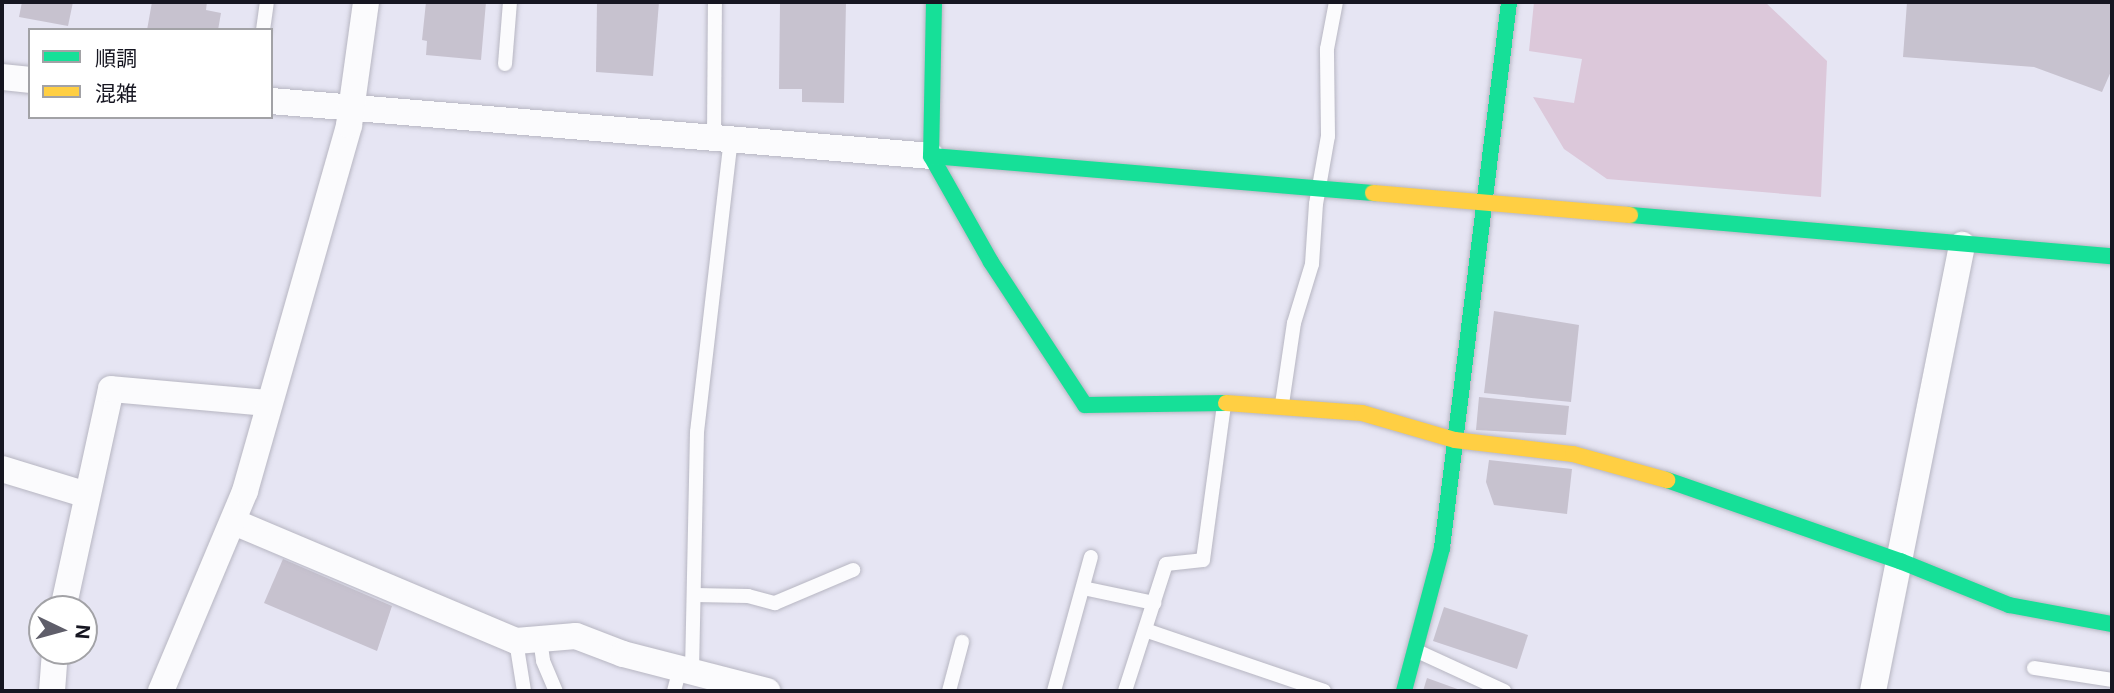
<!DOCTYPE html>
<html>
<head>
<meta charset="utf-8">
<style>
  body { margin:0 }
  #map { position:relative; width:2114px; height:693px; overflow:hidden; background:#e6e5f3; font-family:Inter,"Noto Sans JP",sans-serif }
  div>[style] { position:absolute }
  .green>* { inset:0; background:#dcc8da }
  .building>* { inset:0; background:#c7c2cf }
  .roads { filter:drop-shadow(0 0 2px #b7b6c2) drop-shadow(0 0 2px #b7b6c2) }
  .lane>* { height:14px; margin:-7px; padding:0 7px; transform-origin:7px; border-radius:7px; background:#fbfbfd }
  .street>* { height:26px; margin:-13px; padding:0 13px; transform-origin:13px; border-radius:13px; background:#fbfbfd }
  .fast>* { height:16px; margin:-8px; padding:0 8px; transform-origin:8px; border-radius:8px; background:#16e098 }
  .slow>* { height:16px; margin:-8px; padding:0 8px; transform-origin:8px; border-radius:8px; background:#ffcf43 }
  span { translate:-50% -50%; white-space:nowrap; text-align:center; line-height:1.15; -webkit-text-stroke:7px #fff; paint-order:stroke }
  .frame { position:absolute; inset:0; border:4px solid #161621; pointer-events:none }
  .legend { position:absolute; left:28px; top:28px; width:245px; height:91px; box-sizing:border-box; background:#fff; border:2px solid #a2a2a6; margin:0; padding:9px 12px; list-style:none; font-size:21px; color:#161621 }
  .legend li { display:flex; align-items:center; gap:14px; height:35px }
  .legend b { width:35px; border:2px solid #a2a2a6 }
  .north { position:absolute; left:28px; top:595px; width:70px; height:70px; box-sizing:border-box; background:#fff; border:2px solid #a2a2a6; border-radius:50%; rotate:95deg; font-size:19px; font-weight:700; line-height:28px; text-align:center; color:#161621 }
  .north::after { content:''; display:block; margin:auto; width:24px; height:32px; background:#5f5e6a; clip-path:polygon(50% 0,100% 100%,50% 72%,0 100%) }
</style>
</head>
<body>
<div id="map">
  <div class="green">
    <div style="clip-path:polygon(1534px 2px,1765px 2px,1827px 61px,1821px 197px,1607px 179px,1564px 149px,1533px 97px,1574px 103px,1582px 59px,1529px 51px)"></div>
  </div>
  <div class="building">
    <div style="clip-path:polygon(22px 2px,73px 2px,68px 26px,19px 17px)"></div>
    <div style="clip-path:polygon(152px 2px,207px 2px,206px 10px,221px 13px,218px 30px,147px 30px)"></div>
    <div style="clip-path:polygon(426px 2px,486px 2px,481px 60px,426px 55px,427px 41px,422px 40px)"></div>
    <div style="clip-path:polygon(597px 2px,659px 2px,653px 76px,596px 72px)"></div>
    <div style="clip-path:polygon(780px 2px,846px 2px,844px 103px,802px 102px,802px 89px,779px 89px)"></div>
    <div style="clip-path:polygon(1907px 2px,2112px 2px,2112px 69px,2102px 92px,2034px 67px,1903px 57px)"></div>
    <div style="clip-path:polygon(1494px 311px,1579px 325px,1571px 402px,1484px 393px)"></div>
    <div style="clip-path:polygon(1479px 397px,1569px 406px,1566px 435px,1476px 430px)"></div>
    <div style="clip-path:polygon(1489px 460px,1572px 469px,1567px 514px,1494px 505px,1486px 482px)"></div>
    <div style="clip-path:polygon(283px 559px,392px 606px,377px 651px,264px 603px)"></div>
    <div style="clip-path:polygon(1444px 607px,1528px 635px,1517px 669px,1433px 641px)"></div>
    <div style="clip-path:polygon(1427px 678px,1463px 691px,1423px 691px)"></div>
  </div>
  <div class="roads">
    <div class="lane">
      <div style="left:263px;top:30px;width:28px;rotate:-82deg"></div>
      <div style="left:505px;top:64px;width:62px;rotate:-85.4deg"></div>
      <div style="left:714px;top:137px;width:135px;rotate:-89.6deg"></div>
      <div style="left:1282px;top:404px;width:82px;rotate:-81.6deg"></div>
      <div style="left:1294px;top:323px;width:62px;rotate:-73deg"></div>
      <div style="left:1312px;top:264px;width:60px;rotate:-86.2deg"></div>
      <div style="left:1316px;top:204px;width:69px;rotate:-80deg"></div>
      <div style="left:1328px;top:136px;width:87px;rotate:-90.7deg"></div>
      <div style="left:1327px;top:49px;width:48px;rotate:-79.2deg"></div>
      <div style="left:1083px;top:588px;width:73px;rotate:11.9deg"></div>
      <div style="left:695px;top:595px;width:53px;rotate:1.1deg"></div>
      <div style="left:748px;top:596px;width:28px;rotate:15deg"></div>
      <div style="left:775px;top:603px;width:85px;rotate:-22.9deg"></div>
      <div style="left:1145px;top:630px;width:189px;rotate:18.8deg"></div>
      <div style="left:540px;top:639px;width:22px;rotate:82deg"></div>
      <div style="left:543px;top:661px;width:33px;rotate:67deg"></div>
      <div style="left:516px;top:641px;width:51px;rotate:80.9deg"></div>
      <div style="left:1417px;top:651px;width:96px;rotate:24.7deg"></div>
      <div style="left:2034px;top:668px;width:79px;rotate:8.7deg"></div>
      <div style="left:692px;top:671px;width:239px;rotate:-88.8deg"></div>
      <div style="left:697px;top:432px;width:296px;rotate:-83.4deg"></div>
      <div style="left:674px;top:691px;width:24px;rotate:-75deg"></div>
      <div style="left:949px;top:691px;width:51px;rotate:-75.1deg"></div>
      <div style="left:1054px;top:691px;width:139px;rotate:-74.6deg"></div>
      <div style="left:1125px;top:691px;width:133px;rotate:-72.1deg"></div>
      <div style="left:1166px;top:564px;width:37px;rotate:-6deg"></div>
      <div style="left:1203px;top:560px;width:157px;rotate:-82.3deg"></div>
    </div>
    <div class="street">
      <div style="left:2px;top:77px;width:28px;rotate:6deg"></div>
      <div style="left:271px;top:101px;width:662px;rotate:4.76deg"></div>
      <div style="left:2px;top:469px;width:86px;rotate:17deg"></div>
      <div style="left:234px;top:522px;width:306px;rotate:22.9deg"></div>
      <div style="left:516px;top:641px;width:60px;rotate:-4.8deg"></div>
      <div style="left:576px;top:636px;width:50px;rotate:21deg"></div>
      <div style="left:623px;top:654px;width:149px;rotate:14.4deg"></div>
      <div style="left:63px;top:609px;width:225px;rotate:-77.7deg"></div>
      <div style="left:111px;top:389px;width:158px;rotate:5.1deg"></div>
      <div style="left:52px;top:691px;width:40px;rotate:-85.7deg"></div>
      <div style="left:161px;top:691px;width:217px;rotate:-67.2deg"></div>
      <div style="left:245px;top:491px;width:380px;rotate:-74.1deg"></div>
      <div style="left:349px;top:125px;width:124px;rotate:-82.1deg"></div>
      <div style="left:1873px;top:691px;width:455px;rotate:-78.7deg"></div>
    </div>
    <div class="fast">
      <div style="left:934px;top:2px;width:154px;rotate:91.1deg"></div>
      <div style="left:931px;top:156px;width:122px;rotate:60.5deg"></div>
      <div style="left:991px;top:262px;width:171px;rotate:56.7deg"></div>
      <div style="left:1085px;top:405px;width:141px;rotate:-0.8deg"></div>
      <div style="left:931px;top:156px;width:444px;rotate:4.8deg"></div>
      <div style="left:1630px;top:215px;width:484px;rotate:4.9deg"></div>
      <div style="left:1667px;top:480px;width:247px;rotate:19.2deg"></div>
      <div style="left:1900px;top:561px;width:118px;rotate:22deg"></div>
      <div style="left:2009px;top:605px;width:105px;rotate:10.5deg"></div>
      <div style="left:1404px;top:691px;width:148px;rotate:-75.1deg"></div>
      <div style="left:1442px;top:548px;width:550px;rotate:-83deg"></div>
    </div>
    <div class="slow">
      <div style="left:1373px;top:193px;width:258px;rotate:4.9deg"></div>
      <div style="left:1226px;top:403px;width:136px;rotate:4.2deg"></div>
      <div style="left:1362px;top:413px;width:97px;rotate:16.2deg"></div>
      <div style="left:1455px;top:440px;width:119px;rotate:6.8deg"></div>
      <div style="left:1573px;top:454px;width:98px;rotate:15.5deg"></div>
    </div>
  </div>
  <div class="frame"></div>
  <ul class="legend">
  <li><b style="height:9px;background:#16e098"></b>順調</li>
  <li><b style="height:9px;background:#ffcf43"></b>混雑</li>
  </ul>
  <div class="north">N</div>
</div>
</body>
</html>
